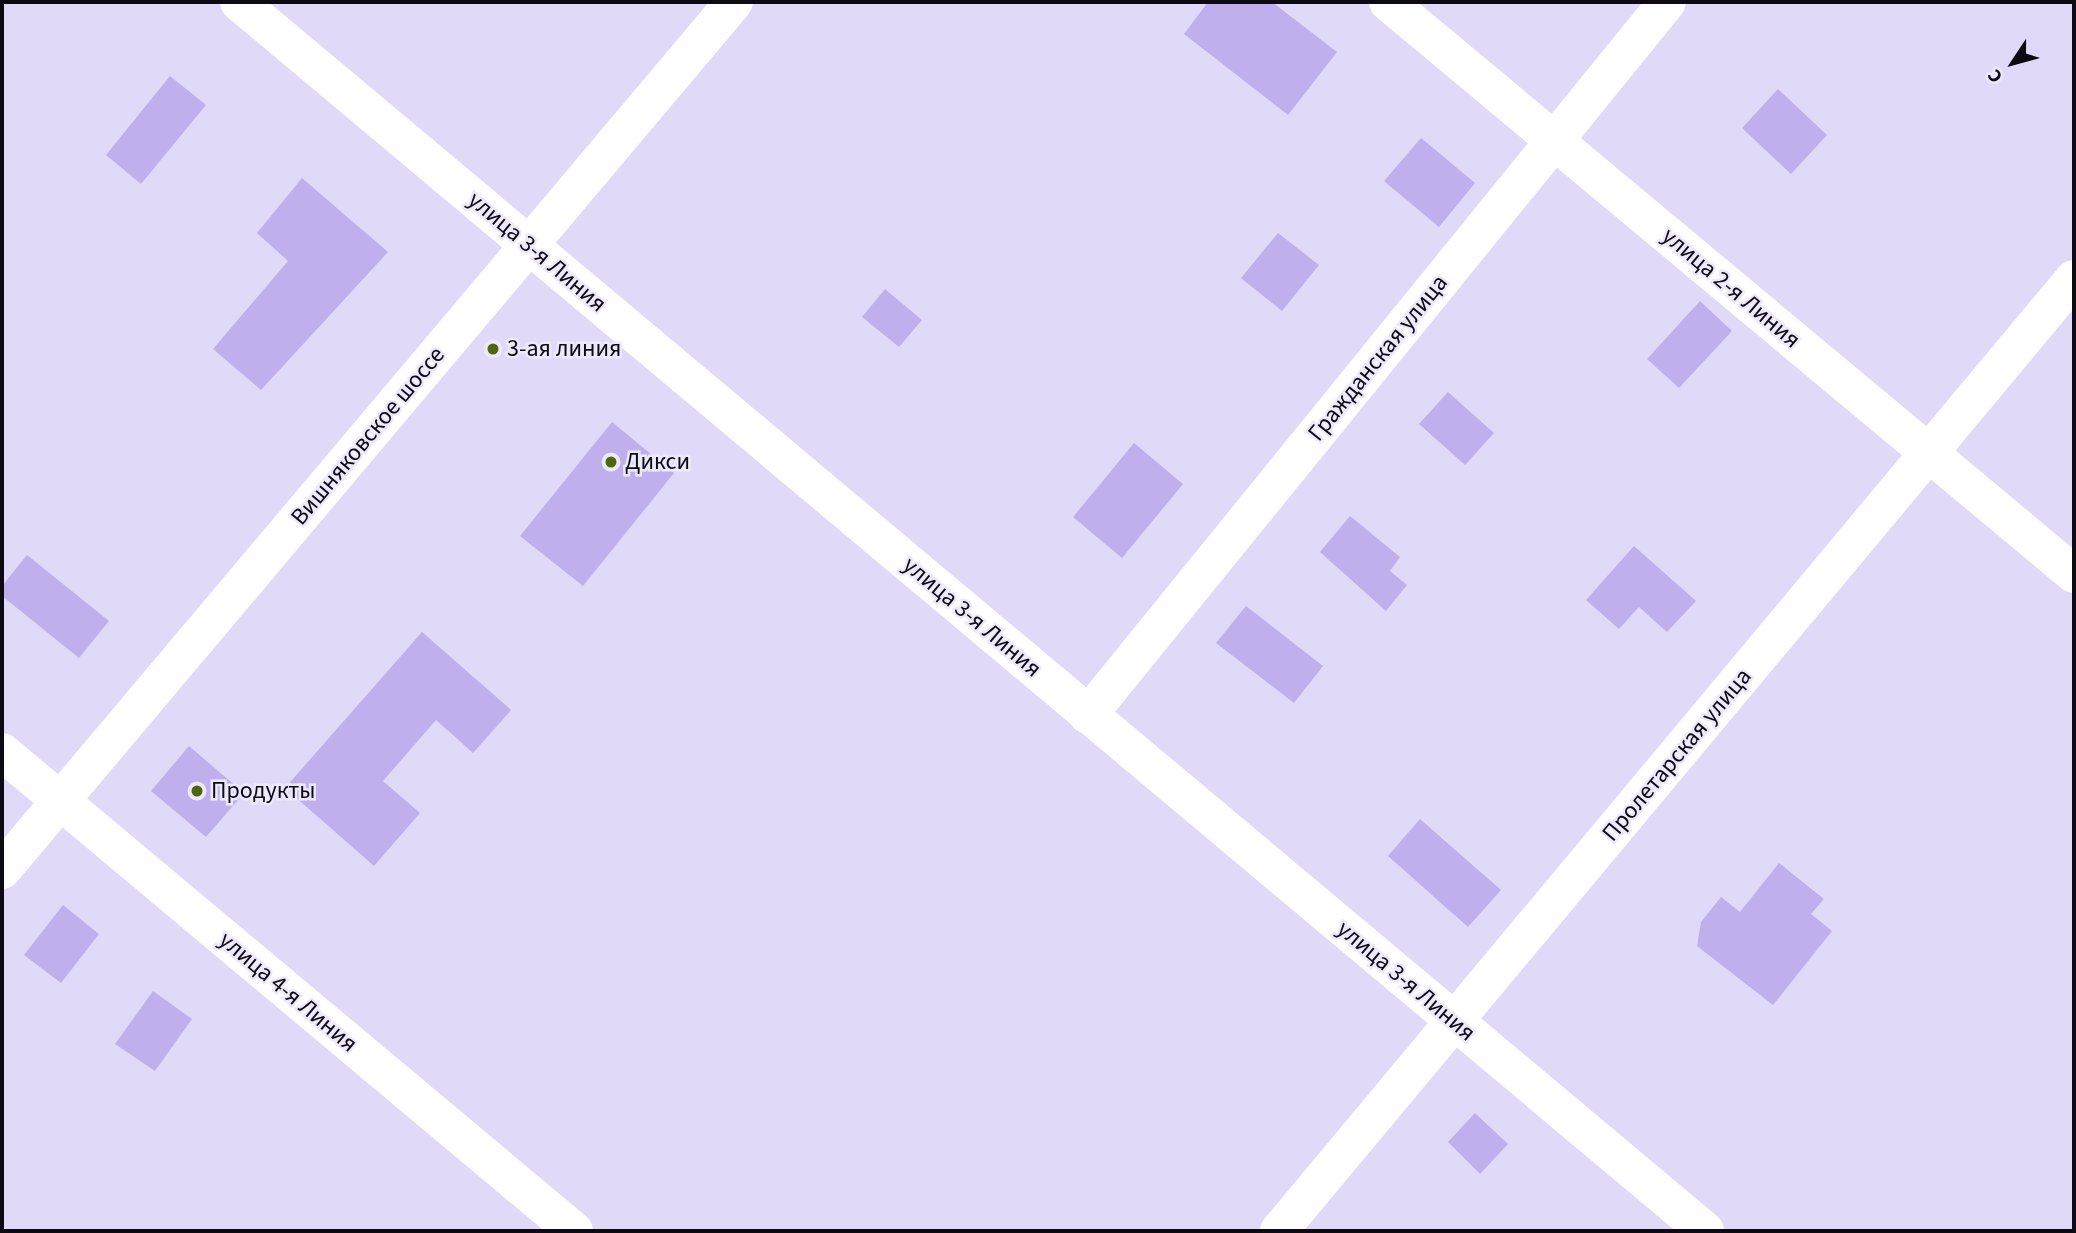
<!DOCTYPE html>
<html>
<head>
<meta charset="utf-8">
<style>
  body { margin:0 }
  #map { position:relative; width:2076px; height:1233px; overflow:hidden; background:#e1d9f8; font-family:"Source Sans 3",sans-serif }
  div>[style] { position:absolute }
  .building>* { inset:0; background:#bfb0ed }
  .street>* { height:38px; margin:-19px; padding:0 19px; transform-origin:19px; border-radius:19px; background:#fff }
  .secondary>* { height:38px; margin:-19px; padding:0 19px; transform-origin:19px; border-radius:19px; background:#fff }
  .dots>* { width:19px; height:19px; translate:-50% -50%; box-sizing:border-box; border:4px solid #ede9fb; border-radius:50% }
  span { translate:-50% -50%; white-space:nowrap; text-align:center; line-height:1.15; -webkit-text-stroke:5px #ede9fb; paint-order:stroke }
  .street-label { font-size:24px; color:#0d0a14 }
  .poi-label { font-size:24px; color:#0d0a14 }
  .left { translate:0 -50%; text-align:left }
  .frame { position:absolute; inset:0; border:4px solid #0d0a14; pointer-events:none }
  .north { position:absolute; left:1978px; top:28px; width:70px; height:70px; -webkit-text-stroke:5px #ede9fb; paint-order:stroke; rotate:234deg; font-size:19px; font-weight:700; line-height:28px; text-align:center; color:#0d0a14 }
  .north::after { content:''; display:block; margin:auto; width:24px; height:32px; background:#0d0a14; clip-path:polygon(50% 0,100% 100%,50% 72%,0 100%) }
</style>
</head>
<body>
<div id="map">
  <div class="building">
    <div style="clip-path:polygon(1208px 2px,1272px 2px,1337px 52px,1288px 115px,1184px 34px)"></div>
    <div style="clip-path:polygon(170px 76px,206px 105px,141px 184px,106px 155px)"></div>
    <div style="clip-path:polygon(1778px 89px,1827px 135px,1791px 174px,1742px 128px)"></div>
    <div style="clip-path:polygon(1421px 138px,1475px 183px,1439px 227px,1384px 181px)"></div>
    <div style="clip-path:polygon(302px 178px,388px 252px,261px 390px,213px 349px,288px 261px,257px 233px)"></div>
    <div style="clip-path:polygon(1278px 233px,1319px 265px,1282px 311px,1241px 278px)"></div>
    <div style="clip-path:polygon(885px 289px,922px 320px,899px 347px,862px 317px)"></div>
    <div style="clip-path:polygon(1700px 301px,1732px 331px,1679px 388px,1647px 359px)"></div>
    <div style="clip-path:polygon(1448px 392px,1494px 433px,1465px 465px,1419px 424px)"></div>
    <div style="clip-path:polygon(612px 422px,674px 473px,583px 586px,520px 536px)"></div>
    <div style="clip-path:polygon(1134px 443px,1183px 484px,1122px 558px,1073px 517px)"></div>
    <div style="clip-path:polygon(1350px 516px,1400px 557px,1390px 571px,1407px 585px,1386px 611px,1320px 552px)"></div>
    <div style="clip-path:polygon(1634px 546px,1696px 601px,1667px 632px,1639px 607px,1619px 629px,1586px 600px)"></div>
    <div style="clip-path:polygon(27px 555px,109px 621px,79px 658px,2px 596px,2px 586px)"></div>
    <div style="clip-path:polygon(1246px 606px,1323px 666px,1294px 703px,1216px 643px)"></div>
    <div style="clip-path:polygon(422px 632px,511px 710px,473px 753px,436px 720px,383px 781px,420px 813px,374px 866px,285px 788px)"></div>
    <div style="clip-path:polygon(189px 746px,244px 793px,206px 837px,151px 791px)"></div>
    <div style="clip-path:polygon(1420px 819px,1501px 890px,1468px 927px,1388px 856px)"></div>
    <div style="clip-path:polygon(1779px 863px,1824px 899px,1811px 914px,1832px 931px,1773px 1005px,1697px 946px,1701px 922px,1721px 897px,1740px 912px)"></div>
    <div style="clip-path:polygon(63px 905px,99px 934px,61px 983px,24px 955px)"></div>
    <div style="clip-path:polygon(153px 991px,192px 1019px,155px 1071px,115px 1044px)"></div>
    <div style="clip-path:polygon(1475px 1113px,1508px 1144px,1480px 1174px,1448px 1142px)"></div>
  </div>
  <div class="street">
    <div style="left:239px;top:2px;width:1913px;rotate:39.97deg"></div>
    <div style="left:1388px;top:2px;width:893px;rotate:39.82deg"></div>
    <div style="left:1088px;top:715px;width:918px;rotate:-50.92deg"></div>
    <div style="left:2px;top:752px;width:746px;rotate:39.94deg"></div>
    <div style="left:1279px;top:1231px;width:1240px;rotate:-50.14deg"></div>
  </div>
  <div class="secondary">
    <div style="left:2px;top:870px;width:1135px;rotate:-49.86deg"></div>
  </div>
  <div class="dots">
    <div style="left:493px;top:349px;background:#516510"></div>
    <div style="left:611px;top:462px;background:#516510"></div>
    <div style="left:197px;top:791px;background:#516510"></div>
  </div>
  <div class="street-label">
    <span style="left:537px;top:252px;rotate:40deg">улица 3-я Линия</span>
    <span style="left:1731px;top:288px;rotate:40deg">улица 2-я Линия</span>
    <span style="left:1378px;top:358px;rotate:-51deg">Гражданская улица</span>
    <span style="left:368px;top:436px;rotate:-50deg">Вишняковское шоссе</span>
    <span style="left:972px;top:617px;rotate:40deg">улица 3-я Линия</span>
    <span style="left:1677px;top:755px;rotate:-50deg">Пролетарская улица</span>
    <span style="left:1406px;top:981px;rotate:40deg">улица 3-я Линия</span>
    <span style="left:288px;top:992px;rotate:40deg">улица 4-я Линия</span>
  </div>
  <div class="poi-label">
    <span class="left" style="left:507px;top:349px">3-ая линия</span>
    <span class="left" style="left:625px;top:462px">Дикси</span>
    <span class="left" style="left:211px;top:791px">Продукты</span>
  </div>
  <div class="frame"></div>
  <div class="north">С</div>
</div>
</body>
</html>
